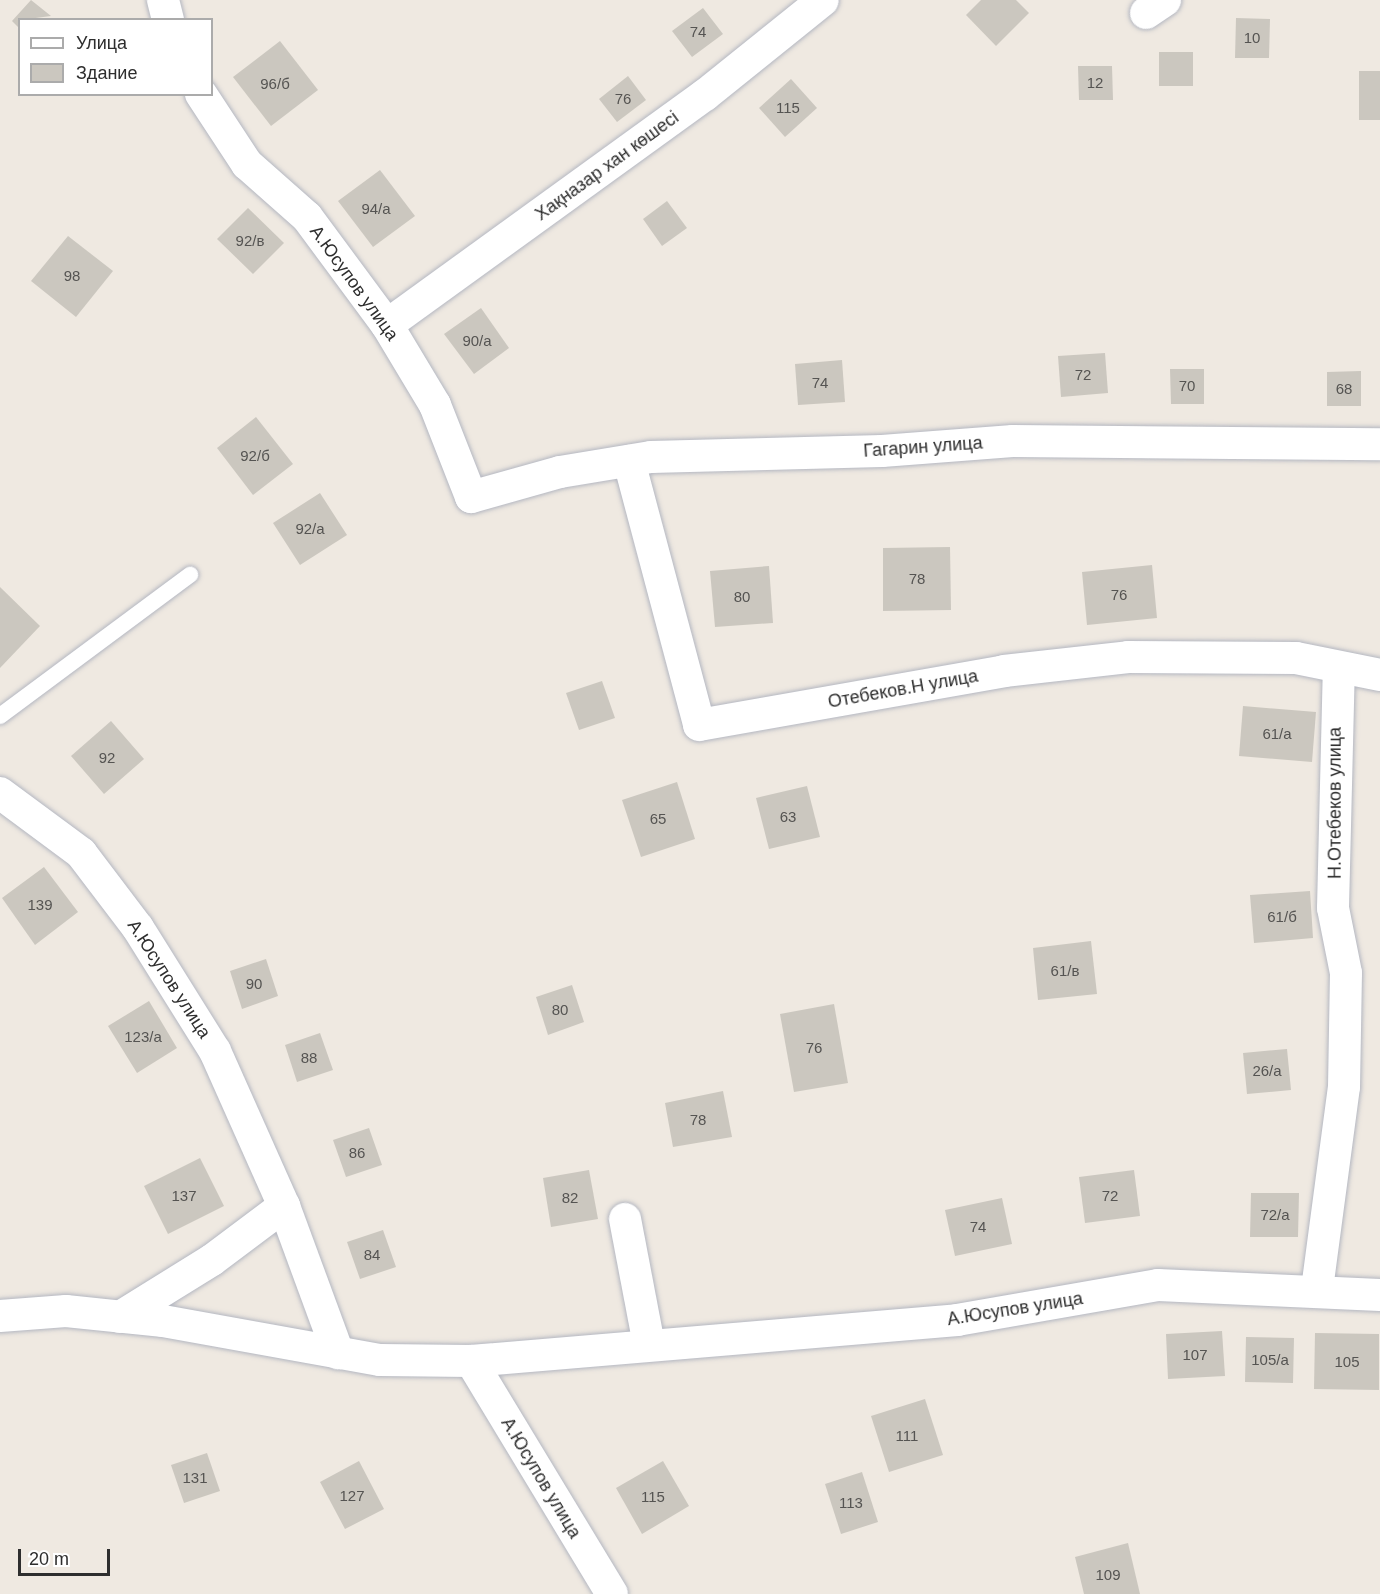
<!DOCTYPE html>
<html>
<head>
<meta charset="utf-8">
<style>
  body { margin:0 }
  #map { position:relative; width:1380px; height:1594px; overflow:hidden; background:#efe9e1; font-family:Arial,sans-serif }
  div>[style] { position:absolute }
  .building>* { inset:0; background:#cbc7bf }
  .roads { filter:drop-shadow(0 0 2px #b4b7c1) drop-shadow(0 0 2px #b4b7c1) }
  .service>* { height:16px; margin:-8px; padding:0 8px; transform-origin:8px; border-radius:8px; background:#fff }
  .minor>* { height:32px; margin:-16px; padding:0 16px; transform-origin:16px; border-radius:16px; background:#fff }
  span { translate:-50% -50%; white-space:nowrap; text-align:center; line-height:1.15; -webkit-text-stroke:6px #fff; paint-order:stroke }
  .number-label { font-size:15px; color:#555452 }
  .number-label span { -webkit-text-stroke-width:0 }
  .street-label { font-size:18px; color:#2e2e2e }
  .legend { position:absolute; left:18px; top:18px; width:195px; height:78px; box-sizing:border-box; background:#fff; border:2px solid #ababab; margin:0; padding:8px 10px; list-style:none; font-size:18px; color:#2e2e2e }
  .legend li { display:flex; align-items:center; gap:12px; height:30px }
  .legend b { width:30px; border:2px solid #ababab }
  .scale { position:absolute; left:18px; top:1549px; width:92px; height:27px; box-sizing:border-box; border:3px solid #2e2e2e; border-top:0; padding-left:8px; font-size:18px; line-height:21px; white-space:nowrap; color:#2e2e2e; -webkit-text-stroke:4px #fff; paint-order:stroke }
</style>
</head>
<body>
<div id="map">
  <div class="building">
    <div style="clip-path:polygon(31px 0,51px 16px,20px 20px,20px 29px,12px 21px)"></div>
    <div style="clip-path:polygon(981px 0,1016px 0,1029px 13px,996px 46px,966px 15px)"></div>
    <div style="clip-path:polygon(703px 8px,723px 34px,692px 57px,672px 31px)"></div>
    <div style="clip-path:polygon(1236px 18px,1270px 19px,1269px 58px,1235px 58px)"></div>
    <div style="clip-path:polygon(280px 41px,318px 90px,271px 126px,233px 77px)"></div>
    <div style="clip-path:polygon(1159px 52px,1193px 52px,1193px 86px,1159px 86px)"></div>
    <div style="clip-path:polygon(1078px 66px,1112px 66px,1113px 100px,1079px 100px)"></div>
    <div style="clip-path:polygon(1359px 71px,1380px 71px,1380px 120px,1359px 120px)"></div>
    <div style="clip-path:polygon(628px 76px,646px 100px,617px 122px,599px 99px)"></div>
    <div style="clip-path:polygon(791px 79px,817px 108px,785px 137px,759px 108px)"></div>
    <div style="clip-path:polygon(380px 170px,415px 216px,373px 247px,338px 201px)"></div>
    <div style="clip-path:polygon(667px 201px,687px 228px,662px 246px,643px 219px)"></div>
    <div style="clip-path:polygon(248px 208px,284px 243px,253px 274px,217px 239px)"></div>
    <div style="clip-path:polygon(68px 236px,113px 271px,76px 317px,31px 281px)"></div>
    <div style="clip-path:polygon(481px 308px,509px 348px,474px 374px,444px 334px)"></div>
    <div style="clip-path:polygon(1105px 353px,1108px 393px,1061px 397px,1058px 356px)"></div>
    <div style="clip-path:polygon(842px 360px,845px 402px,798px 405px,795px 364px)"></div>
    <div style="clip-path:polygon(1170px 369px,1204px 369px,1204px 404px,1171px 404px)"></div>
    <div style="clip-path:polygon(1361px 371px,1361px 406px,1327px 406px,1327px 372px)"></div>
    <div style="clip-path:polygon(256px 417px,293px 464px,253px 495px,217px 448px)"></div>
    <div style="clip-path:polygon(320px 493px,347px 535px,300px 565px,273px 523px)"></div>
    <div style="clip-path:polygon(950px 547px,951px 610px,883px 611px,883px 548px)"></div>
    <div style="clip-path:polygon(1152px 565px,1157px 618px,1087px 625px,1082px 572px)"></div>
    <div style="clip-path:polygon(769px 566px,773px 623px,715px 627px,710px 571px)"></div>
    <div style="clip-path:polygon(0 587px,40px 626px,0 668px)"></div>
    <div style="clip-path:polygon(602px 681px,615px 718px,579px 730px,566px 693px)"></div>
    <div style="clip-path:polygon(1243px 706px,1316px 712px,1312px 762px,1239px 756px)"></div>
    <div style="clip-path:polygon(111px 721px,144px 759px,104px 794px,71px 756px)"></div>
    <div style="clip-path:polygon(677px 782px,695px 839px,641px 857px,622px 800px)"></div>
    <div style="clip-path:polygon(807px 786px,820px 837px,769px 849px,756px 798px)"></div>
    <div style="clip-path:polygon(44px 867px,78px 912px,35px 945px,2px 898px)"></div>
    <div style="clip-path:polygon(1310px 891px,1313px 938px,1254px 943px,1250px 895px)"></div>
    <div style="clip-path:polygon(1091px 941px,1097px 994px,1038px 1000px,1033px 948px)"></div>
    <div style="clip-path:polygon(266px 959px,278px 996px,242px 1009px,230px 971px)"></div>
    <div style="clip-path:polygon(572px 985px,584px 1022px,548px 1035px,536px 997px)"></div>
    <div style="clip-path:polygon(149px 1001px,177px 1048px,137px 1073px,108px 1026px)"></div>
    <div style="clip-path:polygon(834px 1004px,848px 1083px,794px 1092px,780px 1014px)"></div>
    <div style="clip-path:polygon(320px 1033px,333px 1070px,297px 1082px,285px 1045px)"></div>
    <div style="clip-path:polygon(1287px 1049px,1291px 1090px,1247px 1094px,1243px 1053px)"></div>
    <div style="clip-path:polygon(723px 1091px,732px 1137px,673px 1147px,665px 1103px)"></div>
    <div style="clip-path:polygon(369px 1128px,382px 1165px,346px 1177px,333px 1140px)"></div>
    <div style="clip-path:polygon(200px 1158px,224px 1206px,168px 1234px,144px 1186px)"></div>
    <div style="clip-path:polygon(589px 1170px,598px 1219px,551px 1227px,543px 1178px)"></div>
    <div style="clip-path:polygon(1134px 1170px,1140px 1216px,1085px 1223px,1079px 1177px)"></div>
    <div style="clip-path:polygon(1251px 1193px,1299px 1193px,1298px 1237px,1250px 1237px)"></div>
    <div style="clip-path:polygon(1002px 1198px,1012px 1244px,955px 1256px,945px 1210px)"></div>
    <div style="clip-path:polygon(383px 1230px,396px 1267px,360px 1279px,347px 1242px)"></div>
    <div style="clip-path:polygon(1222px 1331px,1225px 1376px,1168px 1379px,1166px 1334px)"></div>
    <div style="clip-path:polygon(1315px 1333px,1379px 1334px,1379px 1390px,1314px 1389px)"></div>
    <div style="clip-path:polygon(1246px 1337px,1294px 1338px,1293px 1383px,1245px 1382px)"></div>
    <div style="clip-path:polygon(925px 1399px,943px 1455px,889px 1472px,871px 1416px)"></div>
    <div style="clip-path:polygon(207px 1453px,220px 1491px,184px 1503px,171px 1465px)"></div>
    <div style="clip-path:polygon(359px 1461px,384px 1509px,345px 1529px,320px 1482px)"></div>
    <div style="clip-path:polygon(663px 1461px,689px 1506px,642px 1534px,616px 1488px)"></div>
    <div style="clip-path:polygon(862px 1472px,878px 1522px,841px 1534px,825px 1484px)"></div>
    <div style="clip-path:polygon(1128px 1543px,1140px 1594px,1084px 1594px,1075px 1557px)"></div>
  </div>
  <div class="roads">
    <div class="service">
      <div style="left:0;top:716px;width:237px;rotate:-36.6deg"></div>
    </div>
    <div class="minor">
      <div style="left:163px;top:0;width:21px;rotate:76deg"></div>
      <div style="left:1146px;top:13px;width:23px;rotate:-34deg"></div>
      <div style="left:201px;top:94px;width:84px;rotate:56.7deg"></div>
      <div style="left:247px;top:164px;width:80px;rotate:41.5deg"></div>
      <div style="left:307px;top:217px;width:134px;rotate:53.5deg"></div>
      <div style="left:387px;top:325px;width:93px;rotate:59deg"></div>
      <div style="left:435px;top:405px;width:99px;rotate:68.6deg"></div>
      <div style="left:471px;top:497px;width:92px;rotate:-15.7deg"></div>
      <div style="left:560px;top:472px;width:92px;rotate:-9.4deg"></div>
      <div style="left:651px;top:457px;width:231px;rotate:-1.5deg"></div>
      <div style="left:882px;top:451px;width:131px;rotate:-4.4deg"></div>
      <div style="left:1013px;top:441px;width:367px;rotate:0.5deg"></div>
      <div style="left:387px;top:325px;width:392px;rotate:-35.9deg"></div>
      <div style="left:705px;top:95px;width:151px;rotate:-38.8deg"></div>
      <div style="left:629px;top:461px;width:273px;rotate:75.1deg"></div>
      <div style="left:699px;top:725px;width:310px;rotate:-10deg"></div>
      <div style="left:1004px;top:671px;width:125px;rotate:-6.4deg"></div>
      <div style="left:1128px;top:657px;width:168px;rotate:0.3deg"></div>
      <div style="left:1296px;top:658px;width:86px;rotate:11.4deg"></div>
      <div style="left:0;top:793px;width:101px;rotate:36.5deg"></div>
      <div style="left:81px;top:853px;width:94px;rotate:52.8deg"></div>
      <div style="left:138px;top:928px;width:145px;rotate:58deg"></div>
      <div style="left:215px;top:1051px;width:170px;rotate:66deg"></div>
      <div style="left:284px;top:1206px;width:157px;rotate:69.8deg"></div>
      <div style="left:625px;top:1219px;width:128px;rotate:79.2deg"></div>
      <div style="left:1317px;top:1289px;width:204px;rotate:-82.4deg"></div>
      <div style="left:1344px;top:1087px;width:114px;rotate:-89deg"></div>
      <div style="left:1346px;top:973px;width:66px;rotate:-101.3deg"></div>
      <div style="left:1333px;top:908px;width:240px;rotate:-88.6deg"></div>
      <div style="left:0;top:1316px;width:66px;rotate:-4.3deg"></div>
      <div style="left:66px;top:1311px;width:98px;rotate:5.9deg"></div>
      <div style="left:163px;top:1321px;width:220px;rotate:10.2deg"></div>
      <div style="left:380px;top:1360px;width:91px;rotate:0.6deg"></div>
      <div style="left:471px;top:1361px;width:488px;rotate:-4.8deg"></div>
      <div style="left:957px;top:1320px;width:204px;rotate:-9.9deg"></div>
      <div style="left:1158px;top:1285px;width:222px;rotate:2.6deg"></div>
      <div style="left:120px;top:1317px;width:108px;rotate:-31.8deg"></div>
      <div style="left:212px;top:1260px;width:90px;rotate:-36.9deg"></div>
      <div style="left:471px;top:1361px;width:272px;rotate:58.8deg"></div>
    </div>
  </div>
  <div class="number-label">
    <span style="left:698px;top:32px">74</span>
    <span style="left:1252px;top:38px">10</span>
    <span style="left:1095px;top:83px">12</span>
    <span style="left:275px;top:84px">96/б</span>
    <span style="left:623px;top:99px">76</span>
    <span style="left:788px;top:108px">115</span>
    <span style="left:376px;top:209px">94/а</span>
    <span style="left:250px;top:241px">92/в</span>
    <span style="left:72px;top:276px">98</span>
    <span style="left:477px;top:341px">90/а</span>
    <span style="left:1083px;top:375px">72</span>
    <span style="left:820px;top:383px">74</span>
    <span style="left:1187px;top:386px">70</span>
    <span style="left:1344px;top:389px">68</span>
    <span style="left:255px;top:456px">92/б</span>
    <span style="left:310px;top:529px">92/а</span>
    <span style="left:917px;top:579px">78</span>
    <span style="left:1119px;top:595px">76</span>
    <span style="left:742px;top:597px">80</span>
    <span style="left:1277px;top:734px">61/a</span>
    <span style="left:107px;top:758px">92</span>
    <span style="left:788px;top:817px">63</span>
    <span style="left:658px;top:819px">65</span>
    <span style="left:40px;top:905px">139</span>
    <span style="left:1282px;top:917px">61/б</span>
    <span style="left:1065px;top:971px">61/в</span>
    <span style="left:254px;top:984px">90</span>
    <span style="left:560px;top:1010px">80</span>
    <span style="left:143px;top:1037px">123/а</span>
    <span style="left:814px;top:1048px">76</span>
    <span style="left:309px;top:1058px">88</span>
    <span style="left:1267px;top:1071px">26/а</span>
    <span style="left:698px;top:1120px">78</span>
    <span style="left:357px;top:1153px">86</span>
    <span style="left:184px;top:1196px">137</span>
    <span style="left:1110px;top:1196px">72</span>
    <span style="left:570px;top:1198px">82</span>
    <span style="left:1275px;top:1215px">72/а</span>
    <span style="left:978px;top:1227px">74</span>
    <span style="left:372px;top:1255px">84</span>
    <span style="left:1195px;top:1355px">107</span>
    <span style="left:1270px;top:1360px">105/а</span>
    <span style="left:1347px;top:1362px">105</span>
    <span style="left:907px;top:1436px">111</span>
    <span style="left:195px;top:1478px">131</span>
    <span style="left:352px;top:1496px">127</span>
    <span style="left:653px;top:1497px">115</span>
    <span style="left:851px;top:1503px">113</span>
    <span style="left:1108px;top:1575px">109</span>
  </div>
  <div class="street-label">
    <span style="left:607px;top:166px;rotate:-36deg">Хақназар хан көшесі</span>
    <span style="left:354px;top:283px;rotate:54deg">А.Юсупов улица</span>
    <span style="left:923px;top:447px;rotate:-4deg">Гагарин улица</span>
    <span style="left:903px;top:689px;rotate:-10deg">Отебеков.Н улица</span>
    <span style="left:1335px;top:803px;rotate:-90deg">Н.Отебеков улица</span>
    <span style="left:169px;top:979px;rotate:57deg">А.Юсупов улица</span>
    <span style="left:1015px;top:1309px;rotate:-9deg">А.Юсупов улица</span>
    <span style="left:541px;top:1478px;rotate:59deg">А.Юсупов улица</span>
  </div>
  <ul class="legend">
  <li><b style="height:8px;background:#fff"></b>Улица</li>
  <li><b style="height:16px;background:#cbc7bf"></b>Здание</li>
  </ul>
  <div class="scale">20 m</div>
</div>
</body>
</html>
